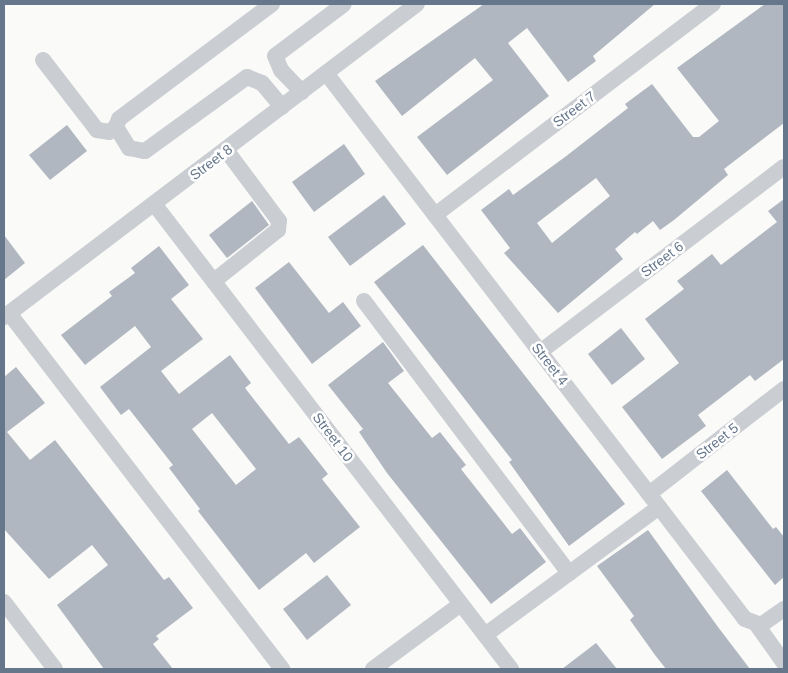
<!DOCTYPE html>
<html>
<head>
<meta charset="utf-8">
<style>
  body { margin:0 }
  #map { position:relative; width:788px; height:673px; overflow:hidden; background:#fafaf8; font-family:Arial,sans-serif }
  div>[style] { position:absolute }
  .building>* { inset:0; background:#b0b7c0 }
  .minor>* { height:16px; margin:-8px; padding:0 8px; transform-origin:8px; border-radius:8px; background:#cacdd2 }
  span { translate:-50% -50%; white-space:nowrap; text-align:center; line-height:1.15; -webkit-text-stroke:5px #fff; paint-order:stroke }
  .street-label { font-size:14px; color:#66778c }
  .frame { position:absolute; inset:0; border:5px solid #66778c; pointer-events:none }
</style>
</head>
<body>
<div id="map">
  <div class="building">
    <div style="clip-path:polygon(484px 4px,655px 4px,593px 56px,596px 61px,568px 82px,527px 28px,508px 43px,549px 96px,447px 175px,417px 137px,493px 80px,475px 58px,402px 116px,375px 81px)"></div>
    <div style="clip-path:polygon(evenodd,765px 4px,784px 4px,784px 123px,724px 169px,728px 175px,674px 220px,660px 230px,653px 221px,637px 234px,635px 232px,615px 249px,623px 259px,558px 313px,504px 253px,510px 248px,481px 210px,509px 189px,513px 195px,565px 157px,628px 108px,625px 104px,652px 84px,693px 137px,699px 137px,719px 121px,677px 68px,765px 4px,596px 178px,610px 196px,552px 243px,537px 223px,596px 178px)"></div>
    <div style="clip-path:polygon(67px 125px,87px 151px,50px 180px,29px 155px)"></div>
    <div style="clip-path:polygon(344px 144px,365px 174px,314px 212px,292px 182px)"></div>
    <div style="clip-path:polygon(384px 195px,406px 224px,350px 266px,328px 237px)"></div>
    <div style="clip-path:polygon(784px 199px,784px 359px,755px 381px,750px 375px,698px 415px,706px 426px,662px 459px,622px 407px,679px 363px,645px 319px,684px 289px,677px 281px,712px 254px,721px 265px,777px 222px,768px 211px)"></div>
    <div style="clip-path:polygon(252px 201px,269px 225px,227px 258px,209px 235px)"></div>
    <div style="clip-path:polygon(4px 235px,25px 263px,4px 280px)"></div>
    <div style="clip-path:polygon(423px 245px,625px 504px,569px 546px,509px 462px,512px 460px,374px 282px)"></div>
    <div style="clip-path:polygon(evenodd,159px 246px,189px 285px,171px 299px,203px 339px,161px 371px,179px 394px,230px 355px,251px 383px,245px 388px,289px 444px,299px 437px,328px 474px,322px 479px,360px 527px,314px 563px,306px 553px,259px 590px,198px 511px,200px 509px,169px 468px,173px 465px,129px 409px,121px 415px,100px 387px,151px 347px,135px 326px,85px 365px,61px 335px,112px 296px,109px 292px,135px 273px,131px 268px,159px 246px,212px 413px,256px 469px,236px 485px,192px 429px,212px 413px)"></div>
    <div style="clip-path:polygon(289px 262px,329px 313px,343px 302px,361px 326px,312px 364px,255px 288px)"></div>
    <div style="clip-path:polygon(621px 328px,645px 359px,612px 385px,588px 354px)"></div>
    <div style="clip-path:polygon(383px 342px,404px 371px,388px 383px,432px 438px,440px 432px,466px 465px,461px 469px,512px 534px,520px 528px,546px 562px,491px 604px,387px 473px,359px 432px,363px 429px,328px 385px)"></div>
    <div style="clip-path:polygon(16px 367px,45px 403px,7px 432px,30px 460px,55px 440px,164px 580px,169px 577px,193px 608px,156px 636px,159px 639px,153px 644px,173px 669px,104px 669px,57px 605px,108px 565px,92px 545px,49px 579px,4px 529px,4px 377px)"></div>
    <div style="clip-path:polygon(727px 470px,773px 529px,776px 527px,784px 537px,784px 577px,775px 585px,701px 491px)"></div>
    <div style="clip-path:polygon(648px 530px,718px 627px,750px 669px,666px 669px,655px 655px,630px 620px,634px 616px,597px 566px)"></div>
    <div style="clip-path:polygon(327px 575px,351px 605px,307px 640px,283px 609px)"></div>
    <div style="clip-path:polygon(596px 643px,617px 669px,562px 669px)"></div>
  </div>
  <div class="minor">
    <div style="left:272px;top:4px;width:191px;rotate:143.1deg"></div>
    <div style="left:119px;top:119px;width:9px;rotate:111deg"></div>
    <div style="left:116px;top:127px;width:25px;rotate:58deg"></div>
    <div style="left:129px;top:148px;width:16px;rotate:11deg"></div>
    <div style="left:145px;top:151px;width:126px;rotate:-36deg"></div>
    <div style="left:247px;top:77px;width:16px;rotate:22deg"></div>
    <div style="left:262px;top:83px;width:31px;rotate:50deg"></div>
    <div style="left:43px;top:60px;width:88px;rotate:52.4deg"></div>
    <div style="left:97px;top:130px;width:12px;rotate:9deg"></div>
    <div style="left:109px;top:132px;width:9px;rotate:-36deg"></div>
    <div style="left:326px;top:73px;width:688px;rotate:52.5deg"></div>
    <div style="left:745px;top:619px;width:17px;rotate:21deg"></div>
    <div style="left:761px;top:625px;width:28px;rotate:-35deg"></div>
    <div style="left:302px;top:92px;width:30px;rotate:-134deg"></div>
    <div style="left:281px;top:70px;width:15px;rotate:-113deg"></div>
    <div style="left:275px;top:56px;width:86px;rotate:-37deg"></div>
    <div style="left:155px;top:205px;width:585px;rotate:52.5deg"></div>
    <div style="left:435px;top:215px;width:349px;rotate:-37.2deg"></div>
    <div style="left:214px;top:281px;width:82px;rotate:-38.6deg"></div>
    <div style="left:278px;top:230px;width:9px;rotate:-84deg"></div>
    <div style="left:279px;top:221px;width:89px;rotate:-126.7deg"></div>
    <div style="left:364px;top:301px;width:341px;rotate:53deg"></div>
    <div style="left:9px;top:313px;width:449px;rotate:52.5deg"></div>
    <div style="left:4px;top:317px;width:518px;rotate:-37.16deg"></div>
    <div style="left:540px;top:352px;width:306px;rotate:-37.2deg"></div>
    <div style="left:649px;top:494px;width:171px;rotate:-37.9deg"></div>
    <div style="left:4px;top:602px;width:84px;rotate:52.7deg"></div>
    <div style="left:757px;top:625px;width:47px;rotate:54.6deg"></div>
    <div style="left:485px;top:635px;width:216px;rotate:-36.3deg"></div>
    <div style="left:373px;top:669px;width:109px;rotate:-36.5deg"></div>
  </div>
  <div class="street-label">
    <span style="left:574px;top:109px;rotate:-37deg">Street 7</span>
    <span style="left:211px;top:162px;rotate:-37deg">Street 8</span>
    <span style="left:662px;top:259px;rotate:-37deg">Street 6</span>
    <span style="left:550px;top:364px;rotate:52deg">Street 4</span>
    <span style="left:333px;top:437px;rotate:53deg">Street 10</span>
    <span style="left:717px;top:441px;rotate:-38deg">Street 5</span>
  </div>
  <div class="frame"></div>
</div>
</body>
</html>
